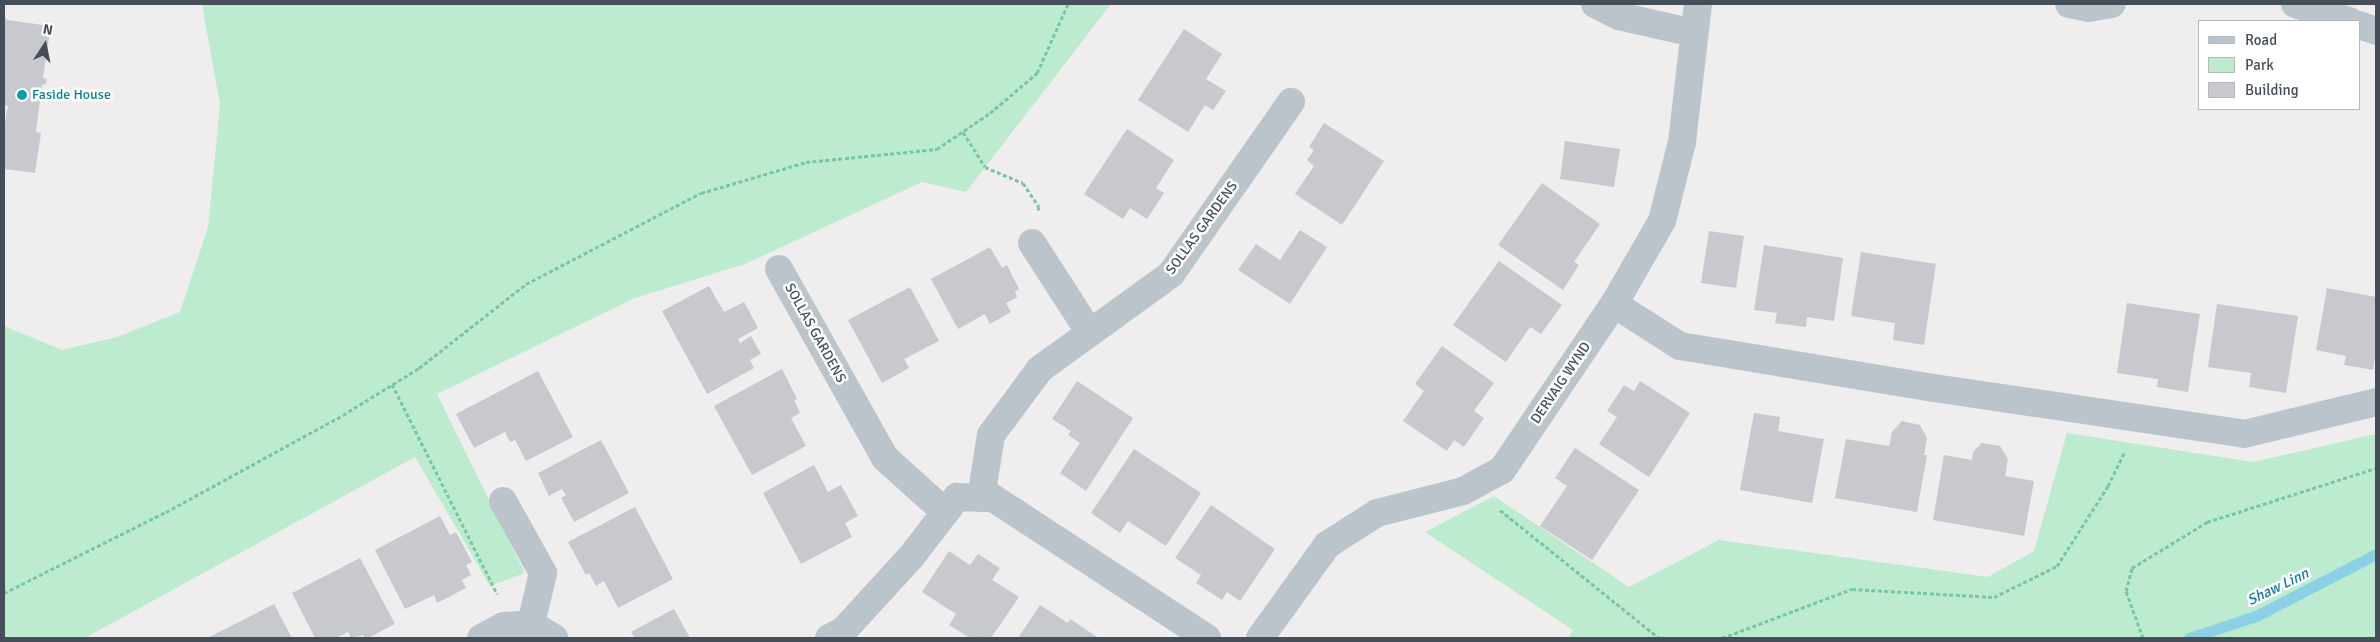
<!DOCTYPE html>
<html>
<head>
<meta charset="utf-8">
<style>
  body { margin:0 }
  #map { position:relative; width:2380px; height:642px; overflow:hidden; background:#efeded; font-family:Signika,sans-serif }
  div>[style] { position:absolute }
  .green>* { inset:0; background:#bdebd0 }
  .stream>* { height:11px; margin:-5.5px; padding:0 5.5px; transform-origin:5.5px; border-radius:5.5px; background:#8dd0e5 }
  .building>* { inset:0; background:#c7c9cf }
  .path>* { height:3px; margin-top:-1.5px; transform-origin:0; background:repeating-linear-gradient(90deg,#78c6a2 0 4px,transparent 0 6.5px) }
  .minor>* { height:28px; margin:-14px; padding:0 14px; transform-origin:14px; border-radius:14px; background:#bcc4cb }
  .dots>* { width:14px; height:14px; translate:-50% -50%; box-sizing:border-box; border:2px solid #fff; border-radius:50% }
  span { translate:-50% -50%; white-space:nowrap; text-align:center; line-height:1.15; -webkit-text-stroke:5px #fff; paint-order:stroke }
  .culture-label { font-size:14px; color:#0d838f }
  .left { translate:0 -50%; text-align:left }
  .street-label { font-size:14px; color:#464f59 }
  .water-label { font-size:15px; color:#167b9c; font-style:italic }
  .frame { position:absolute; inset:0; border:5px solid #464f59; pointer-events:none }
  .legend { position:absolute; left:2198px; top:20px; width:162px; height:90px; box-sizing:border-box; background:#fff; border:1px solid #b5b9bd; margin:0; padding:6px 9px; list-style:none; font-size:15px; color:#464f59 }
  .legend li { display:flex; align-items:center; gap:10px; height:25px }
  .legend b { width:25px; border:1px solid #b5b9bd }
  .north { position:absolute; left:20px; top:20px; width:50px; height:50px; -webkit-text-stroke:4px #fff; paint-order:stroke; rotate:11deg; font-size:14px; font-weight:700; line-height:20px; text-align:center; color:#464f59 }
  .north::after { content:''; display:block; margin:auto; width:18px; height:22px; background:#464f59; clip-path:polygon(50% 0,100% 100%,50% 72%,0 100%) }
</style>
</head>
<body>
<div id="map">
  <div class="green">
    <div style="clip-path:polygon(202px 4px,1111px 4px,966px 192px,922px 182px,745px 264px,635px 298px,437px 394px,525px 573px,490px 586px,415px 457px,85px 638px,4px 638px,4px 326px,62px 350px,117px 337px,180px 312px,208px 227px,220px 105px)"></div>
    <div style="clip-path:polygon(2067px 433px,2253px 462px,2376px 434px,2376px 638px,1568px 638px,1573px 630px,1425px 532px,1494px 496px,1629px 587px,1719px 540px,1988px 577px,2034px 551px)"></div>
  </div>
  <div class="stream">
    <div style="left:2189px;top:638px;width:71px;rotate:-18.2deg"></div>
    <div style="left:2256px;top:616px;width:135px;rotate:-27.3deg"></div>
  </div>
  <div class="building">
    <div style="clip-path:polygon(4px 16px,7px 20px,43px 25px,47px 21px,51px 24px,43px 77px,47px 80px,46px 84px,42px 85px,36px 132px,41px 133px,35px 173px,4px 169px,4px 128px,8px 106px,4px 105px)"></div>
    <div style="clip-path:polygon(1184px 29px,1222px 54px,1206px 79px,1226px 91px,1213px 110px,1205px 105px,1188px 132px,1138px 100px)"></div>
    <div style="clip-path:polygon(1324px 123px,1384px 161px,1342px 225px,1295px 194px,1314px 166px,1307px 160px,1314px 150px,1309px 147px)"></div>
    <div style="clip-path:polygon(1127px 129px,1174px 160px,1156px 188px,1164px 193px,1147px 219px,1130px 208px,1123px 219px,1084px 194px)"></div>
    <div style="clip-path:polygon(1565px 141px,1620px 149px,1614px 187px,1560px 179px)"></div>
    <div style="clip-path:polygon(1542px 183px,1600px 224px,1574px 262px,1579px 265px,1563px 290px,1498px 245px)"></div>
    <div style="clip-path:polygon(1300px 230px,1327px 247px,1290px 304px,1238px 270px,1256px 244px,1280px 260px)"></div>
    <div style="clip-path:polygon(1709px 231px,1744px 236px,1736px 288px,1701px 283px)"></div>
    <div style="clip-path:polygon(1764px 245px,1843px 258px,1834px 321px,1807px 317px,1806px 327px,1775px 323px,1777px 313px,1754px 310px)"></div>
    <div style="clip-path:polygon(990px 247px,1002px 268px,1007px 265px,1019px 289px,1015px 292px,1017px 297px,1006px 303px,1011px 312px,990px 324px,985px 314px,958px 329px,931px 279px)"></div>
    <div style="clip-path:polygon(1861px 252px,1936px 264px,1924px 345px,1893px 340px,1895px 323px,1851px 316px)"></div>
    <div style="clip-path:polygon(1499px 261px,1562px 305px,1541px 334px,1530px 327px,1506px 362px,1453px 325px)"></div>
    <div style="clip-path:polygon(709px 286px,724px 312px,744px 302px,758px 328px,738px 339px,740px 343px,751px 336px,761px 354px,750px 360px,754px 368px,707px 394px,662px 311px)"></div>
    <div style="clip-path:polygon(910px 287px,939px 341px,904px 359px,909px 368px,882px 383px,848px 320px)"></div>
    <div style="clip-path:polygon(2327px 288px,2376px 297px,2376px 351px,2373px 370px,2344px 365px,2346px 356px,2316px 350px)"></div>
    <div style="clip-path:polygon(2127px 303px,2200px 314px,2188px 392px,2157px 387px,2158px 379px,2117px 373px)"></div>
    <div style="clip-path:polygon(2217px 304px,2298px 316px,2286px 393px,2249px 387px,2251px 373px,2208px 367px)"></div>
    <div style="clip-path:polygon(1442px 346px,1494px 383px,1474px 411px,1484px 418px,1464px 447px,1454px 440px,1447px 451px,1403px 421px,1424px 391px,1415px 384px)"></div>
    <div style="clip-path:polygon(782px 369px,797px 399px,794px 400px,800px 413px,791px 418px,806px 446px,752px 475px,714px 406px)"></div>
    <div style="clip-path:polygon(538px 371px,573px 437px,526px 461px,515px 440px,510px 442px,505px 432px,474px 448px,456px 414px)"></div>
    <div style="clip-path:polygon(1077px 381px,1133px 418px,1086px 491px,1060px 473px,1080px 443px,1068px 435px,1071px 431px,1052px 419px)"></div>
    <div style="clip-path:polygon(1640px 381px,1690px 413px,1649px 477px,1599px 444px,1617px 417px,1607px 411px,1624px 385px,1634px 391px)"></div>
    <div style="clip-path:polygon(1754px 413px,1780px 417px,1778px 431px,1824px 439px,1812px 503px,1740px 490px)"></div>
    <div style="clip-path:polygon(1902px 421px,1920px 425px,1927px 438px,1924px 455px,1927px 455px,1917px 512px,1835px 498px,1846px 439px,1889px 446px,1892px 432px)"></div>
    <div style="clip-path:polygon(601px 440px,629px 493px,574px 522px,561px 498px,566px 495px,562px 489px,549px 496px,538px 473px)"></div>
    <div style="clip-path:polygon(1982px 443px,2000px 446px,2008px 459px,2005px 476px,2034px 481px,2024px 536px,1933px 520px,1944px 455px,1972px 460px,1973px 452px)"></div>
    <div style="clip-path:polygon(1575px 448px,1639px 490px,1592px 560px,1540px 526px,1567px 486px,1555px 478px)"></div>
    <div style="clip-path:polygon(1134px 449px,1201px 493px,1166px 546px,1128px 521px,1120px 533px,1091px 513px)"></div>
    <div style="clip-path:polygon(814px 465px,828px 492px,841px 485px,858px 516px,845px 523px,852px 537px,801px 564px,763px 493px)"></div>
    <div style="clip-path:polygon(1211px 505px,1275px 549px,1240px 601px,1227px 592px,1222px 600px,1196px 583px,1201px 575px,1175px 558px)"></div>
    <div style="clip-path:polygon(635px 507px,673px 579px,618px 608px,604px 581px,596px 586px,589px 573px,586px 575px,568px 542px)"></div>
    <div style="clip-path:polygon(440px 516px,450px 535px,456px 532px,472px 562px,466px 565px,471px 575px,462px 580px,466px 588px,437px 603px,434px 595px,405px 609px,375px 550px)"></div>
    <div style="clip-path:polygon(949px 551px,970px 565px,978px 554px,1000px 568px,992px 580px,1019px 597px,991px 638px,970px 638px,949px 625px,956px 614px,922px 592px)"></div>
    <div style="clip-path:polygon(360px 558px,395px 624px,368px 638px,365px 638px,363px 635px,351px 638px,348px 632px,336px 638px,315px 638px,292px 593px)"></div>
    <div style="clip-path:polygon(274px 604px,292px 638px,207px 638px,235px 624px)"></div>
    <div style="clip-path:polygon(1040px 605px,1068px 623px,1070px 619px,1097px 637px,1018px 638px)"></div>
    <div style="clip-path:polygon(674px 609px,690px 638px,635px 638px,631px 632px)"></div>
  </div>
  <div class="path">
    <div style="left:963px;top:132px;width:41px;rotate:57.8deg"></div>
    <div style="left:985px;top:167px;width:41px;rotate:22.8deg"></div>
    <div style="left:1023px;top:183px;width:29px;rotate:56deg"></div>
    <div style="left:1039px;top:207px;width:3px;rotate:108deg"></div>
    <div style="left:392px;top:384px;width:235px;rotate:63.4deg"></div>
    <div style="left:1500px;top:510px;width:204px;rotate:38.8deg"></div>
    <div style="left:4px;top:593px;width:181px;rotate:-26.6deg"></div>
    <div style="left:166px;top:512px;width:202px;rotate:-28.7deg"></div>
    <div style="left:343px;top:415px;width:89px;rotate:-31.7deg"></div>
    <div style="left:419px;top:368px;width:136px;rotate:-38.1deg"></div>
    <div style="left:526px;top:284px;width:197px;rotate:-27.5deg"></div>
    <div style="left:701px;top:193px;width:109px;rotate:-16.4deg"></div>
    <div style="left:806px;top:162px;width:132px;rotate:-5.7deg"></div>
    <div style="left:937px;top:149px;width:64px;rotate:-34.2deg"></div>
    <div style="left:990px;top:113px;width:62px;rotate:-40.4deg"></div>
    <div style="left:1037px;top:73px;width:76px;rotate:-65.8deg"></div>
    <div style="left:1722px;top:638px;width:139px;rotate:-20.7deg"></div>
    <div style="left:1852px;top:589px;width:142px;rotate:3.2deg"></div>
    <div style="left:1994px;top:597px;width:70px;rotate:-26.2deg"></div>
    <div style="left:2057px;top:566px;width:95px;rotate:-57.5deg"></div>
    <div style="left:2108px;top:486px;width:39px;rotate:-64deg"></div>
    <div style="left:2143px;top:638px;width:50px;rotate:-109.9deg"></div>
    <div style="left:2126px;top:591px;width:24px;rotate:-75deg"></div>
    <div style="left:2132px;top:568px;width:88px;rotate:-31.5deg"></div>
    <div style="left:2207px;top:522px;width:177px;rotate:-17.7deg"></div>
  </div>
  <div class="minor">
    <div style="left:1595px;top:4px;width:27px;rotate:27deg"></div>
    <div style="left:1619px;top:16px;width:76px;rotate:12.9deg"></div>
    <div style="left:2069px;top:4px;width:20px;rotate:11deg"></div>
    <div style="left:2089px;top:8px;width:23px;rotate:-10deg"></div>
    <div style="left:2295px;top:4px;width:57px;rotate:17.5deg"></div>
    <div style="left:2359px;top:25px;width:18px;rotate:19deg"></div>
    <div style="left:1032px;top:243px;width:107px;rotate:57.2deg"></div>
    <div style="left:779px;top:269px;width:217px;rotate:60.7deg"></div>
    <div style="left:885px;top:458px;width:81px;rotate:42deg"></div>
    <div style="left:1614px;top:304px;width:78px;rotate:32.5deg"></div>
    <div style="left:1680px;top:346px;width:257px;rotate:9.4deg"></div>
    <div style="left:1934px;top:388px;width:313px;rotate:8.4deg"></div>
    <div style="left:2244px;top:434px;width:136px;rotate:-13.6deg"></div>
    <div style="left:981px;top:498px;width:64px;rotate:-81deg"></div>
    <div style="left:991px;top:435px;width:82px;rotate:-53.4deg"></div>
    <div style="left:1040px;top:369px;width:162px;rotate:-35.9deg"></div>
    <div style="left:1171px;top:274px;width:210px;rotate:-55.1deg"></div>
    <div style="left:503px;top:501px;width:82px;rotate:60.9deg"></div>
    <div style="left:543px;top:573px;width:52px;rotate:103.2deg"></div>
    <div style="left:481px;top:638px;width:26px;rotate:-28deg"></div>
    <div style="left:504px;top:626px;width:27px;rotate:-4deg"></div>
    <div style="left:531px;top:624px;width:27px;rotate:31deg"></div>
    <div style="left:829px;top:638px;width:17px;rotate:-28deg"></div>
    <div style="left:844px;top:630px;width:99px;rotate:-47.5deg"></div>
    <div style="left:911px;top:557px;width:76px;rotate:-52.5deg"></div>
    <div style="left:957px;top:497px;width:36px;rotate:2deg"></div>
    <div style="left:993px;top:498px;width:256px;rotate:33.2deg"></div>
    <div style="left:1260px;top:638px;width:115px;rotate:-54.2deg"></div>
    <div style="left:1327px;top:545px;width:59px;rotate:-32.6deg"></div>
    <div style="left:1377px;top:513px;width:89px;rotate:-14.3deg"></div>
    <div style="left:1463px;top:491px;width:44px;rotate:-28.3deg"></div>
    <div style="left:1502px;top:470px;width:200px;rotate:-56deg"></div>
    <div style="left:1614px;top:304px;width:96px;rotate:-60deg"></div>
    <div style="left:1662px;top:221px;width:81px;rotate:-75.8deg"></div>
    <div style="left:1682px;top:142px;width:139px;rotate:-83.4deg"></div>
  </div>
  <div class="dots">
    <div style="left:22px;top:95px;background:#0f9aa8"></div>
  </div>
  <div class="culture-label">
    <span class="left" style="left:32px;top:95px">Faside House</span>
  </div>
  <div class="street-label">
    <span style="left:1202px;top:228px;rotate:-54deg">SOLLAS GARDENS</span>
    <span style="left:815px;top:333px;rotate:61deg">SOLLAS GARDENS</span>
    <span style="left:1561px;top:383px;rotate:-56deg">DERVAIG WYND</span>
  </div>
  <div class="water-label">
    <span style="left:2278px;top:587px;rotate:-26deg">Shaw Linn</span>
  </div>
  <div class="frame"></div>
  <ul class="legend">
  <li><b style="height:6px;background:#bcc4cb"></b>Road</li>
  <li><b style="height:14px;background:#bdebd0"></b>Park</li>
  <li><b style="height:14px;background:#c7c9cf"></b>Building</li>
  </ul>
  <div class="north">N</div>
</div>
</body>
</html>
